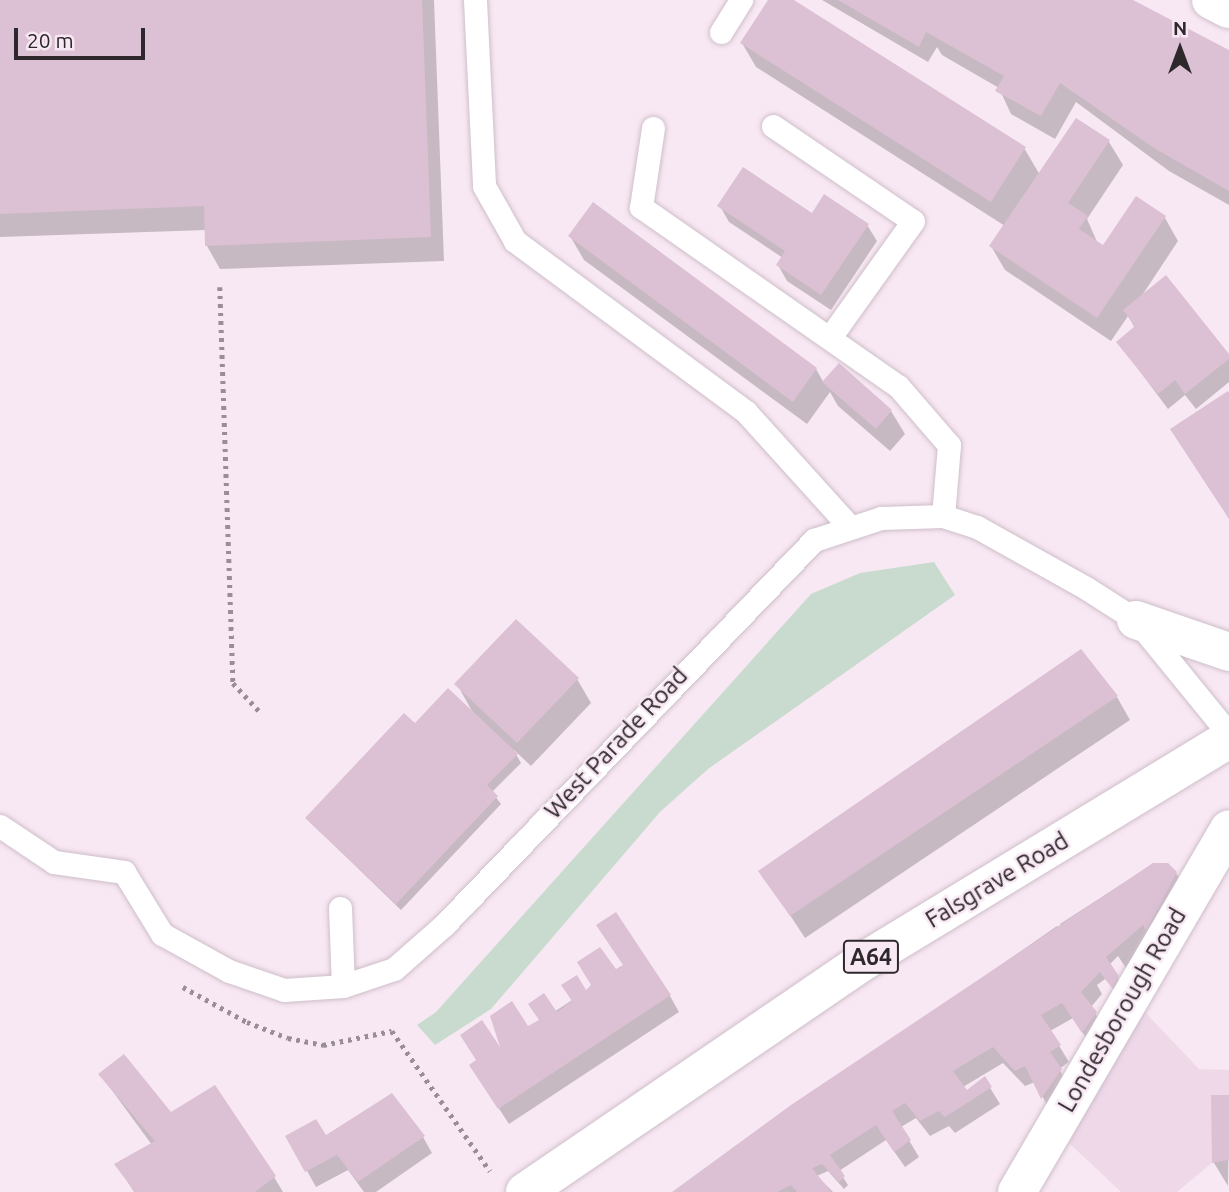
<!DOCTYPE html>
<html>
<head>
<meta charset="utf-8">
<style>
  body { margin:0 }
  #map { position:relative; width:1229px; height:1192px; overflow:hidden; background:#f8e8f3; font-family:Ubuntu,sans-serif }
  div>[style] { position:absolute }
  .built>* { inset:0; background:#efd9e9 }
  .green>* { inset:0; background:#c9dbce }
  .shadow>* { inset:0; background:#0003 }
  .building>* { inset:0; background:#dcc0d4 }
  .path>* { height:4.5px; margin-top:-2.25px; transform-origin:0; background:repeating-linear-gradient(90deg,#9a8e96 0 3.5px,transparent 0 8.5px) }
  .roads { filter:drop-shadow(0 0 2px #cebeca) drop-shadow(0 0 2px #cebeca) }
  .lane>* { height:23px; margin:-11.5px; padding:0 11.5px; transform-origin:11.5px; border-radius:11.5px; background:#fff }
  .street>* { height:38px; margin:-19px; padding:0 19px; transform-origin:19px; border-radius:19px; background:#fff }
  .highway>* { height:38px; margin:-19px; padding:0 19px; transform-origin:19px; border-radius:19px; background:#fff }
  span { translate:-50% -50%; white-space:nowrap; text-align:center; line-height:1.15; -webkit-text-stroke:5px #f8e8f3; paint-order:stroke }
  .shield-label span { padding:2px 5px; background:#f8e8f3; border:2px solid; border-radius:5px; -webkit-text-stroke-width:0 }
  .shield-label { font-size:23px; color:#2e282c; font-weight:700 }
  .street-label { font-size:24px; color:#2e282c }
  .north { position:absolute; left:1145px; top:14px; width:70px; height:70px; -webkit-text-stroke:5px #f8e8f3; paint-order:stroke; rotate:0deg; font-size:19px; font-weight:700; line-height:28px; text-align:center; color:#2e282c }
  .north::after { content:''; display:block; margin:auto; width:24px; height:32px; background:#2e282c; clip-path:polygon(50% 0,100% 100%,50% 72%,0 100%) }
  .scale { position:absolute; left:14px; top:28px; width:131px; height:32px; box-sizing:border-box; border:4px solid #2e282c; border-top:0; padding-left:9px; font-size:21px; line-height:24px; white-space:nowrap; color:#2e282c; -webkit-text-stroke:5px #f8e8f3; paint-order:stroke }
</style>
</head>
<body>
<div id="map">
  <div class="built">
    <div style="clip-path:polygon(1142px 1009px,1199px 1069px,1229px 1070px,1229px 1160px,1212px 1163px,1177px 1192px,1121px 1192px,1069px 1143px)"></div>
  </div>
  <div class="green">
    <div style="clip-path:polygon(934px 562px,955px 595px,708px 769px,660px 812px,491px 1009px,435px 1045px,417px 1025px,436px 1012px,811px 594px,860px 573px)"></div>
  </div>
  <div class="shadow">
    <div style="clip-path:polygon(0 0,434px 0,444px 261px,220px 269px,207px 246px,206px 230px,0 237px)"></div>
    <div style="clip-path:polygon(770px 0,791px 0,1024px 148px,1040px 175px,1077px 120px,1109px 142px,1123px 165px,1087px 219px,1098px 244px,1104px 247px,1165px 218px,1178px 241px,1141px 297px,1229px 357px,1229px 382px,1196px 409px,1185px 395px,1168px 409px,1118px 342px,1135px 328px,1128px 316px,1111px 341px,1005px 270px,991px 246px,1005px 226px,756px 67px,742px 43px)"></div>
    <div style="clip-path:polygon(822px 0,1129px 0,1229px 52px,1229px 205px,1169px 171px,1076px 102px,1055px 139px,1011px 114px,999px 88px,942px 55px,937px 47px,928px 62px)"></div>
    <div style="clip-path:polygon(720px 206px,867px 225px,877px 241px,831px 310px,787px 281px,778px 265px,783px 258px,729px 222px)"></div>
    <div style="clip-path:polygon(570px 236px,816px 369px,824px 383px,891px 411px,905px 434px,890px 451px,838px 406px,830px 392px,807px 424px,584px 260px)"></div>
    <div style="clip-path:polygon(577px 679px,591px 703px,531px 766px,513px 749px,521px 763px,492px 792px,501px 804px,401px 910px,307px 819px,415px 726px,473px 713px,457px 684px)"></div>
    <div style="clip-path:polygon(1117px 697px,1130px 720px,805px 938px,761px 871px)"></div>
    <div style="clip-path:polygon(1153px 864px,1176px 873px,1190px 897px,1128px 971px,1118px 956px,1109px 965px,1122px 985px,1117px 993px,1105px 979px,1097px 985px,1102px 994px,1091px 1007px,1105px 1029px,1092px 1047px,1073px 1018px,1050px 1031px,1069px 1062px,1059px 1069px,1070px 1087px,1051px 1113px,1035px 1082px,1025px 1086px,1003px 1063px,963px 1087px,966px 1092px,984px 1078px,1000px 1104px,955px 1133px,949px 1126px,930px 1136px,916px 1118px,901px 1127px,919px 1157px,905px 1167px,886px 1140px,839px 1171px,848px 1185px,844px 1189px,828px 1171px,817px 1176px,833px 1192px,673px 1192px,1057px 926px,1063px 930px,1060px 924px)"></div>
    <div style="clip-path:polygon(615px 972px,670px 996px,679px 1012px,509px 1124px,481px 1081px,528px 1029px)"></div>
    <div style="clip-path:polygon(100px 1074px,274px 1177px,283px 1192px,134px 1192px,117px 1165px,152px 1145px)"></div>
    <div style="clip-path:polygon(1213px 1097px,1229px 1097px,1228px 1186px,1214px 1163px)"></div>
    <div style="clip-path:polygon(288px 1137px,423px 1137px,432px 1153px,376px 1192px,364px 1192px,348px 1170px,316px 1187px)"></div>
  </div>
  <div class="building">
    <div style="clip-path:polygon(0 0,422px 0,431px 237px,205px 246px,204px 206px,0 214px)"></div>
    <div style="clip-path:polygon(768px 0,794px 0,1026px 147px,991px 202px,740px 43px)"></div>
    <div style="clip-path:polygon(838px 0,1133px 0,1229px 50px,1229px 191px,1154px 148px,1060px 83px,1041px 116px,995px 91px,1004px 76px,926px 32px,919px 47px)"></div>
    <div style="clip-path:polygon(1076px 118px,1110px 140px,1068px 203px,1088px 216px,1079px 229px,1103px 245px,1136px 196px,1166px 216px,1097px 318px,989px 246px)"></div>
    <div style="clip-path:polygon(743px 167px,812px 213px,824px 194px,869px 224px,821px 295px,776px 265px,785px 251px,717px 206px)"></div>
    <div style="clip-path:polygon(593px 202px,817px 368px,793px 402px,568px 236px)"></div>
    <div style="clip-path:polygon(1166px 275px,1229px 354px,1229px 359px,1185px 394px,1175px 380px,1158px 394px,1116px 342px,1135px 326px,1123px 310px)"></div>
    <div style="clip-path:polygon(839px 363px,892px 410px,876px 429px,822px 382px)"></div>
    <div style="clip-path:polygon(1228px 391px,1229px 393px,1229px 519px,1170px 429px)"></div>
    <div style="clip-path:polygon(516px 619px,579px 678px,517px 743px,454px 684px)"></div>
    <div style="clip-path:polygon(1081px 649px,1118px 696px,790px 916px,758px 871px)"></div>
    <div style="clip-path:polygon(448px 688px,518px 754px,487px 785px,498px 796px,396px 904px,305px 818px,404px 713px,415px 723px)"></div>
    <div style="clip-path:polygon(1153px 863px,1168px 863px,1177px 872px,1146px 931px,1143px 925px,1106px 957px,1119px 976px,1112px 988px,1100px 972px,1081px 992px,1097px 1012px,1082px 1033px,1062px 1003px,1041px 1015px,1061px 1045px,1050px 1052px,1062px 1069px,1041px 1099px,1025px 1066px,1015px 1071px,993px 1047px,953px 1071px,967px 1090px,985px 1076px,992px 1087px,945px 1117px,939px 1111px,920px 1121px,905px 1103px,892px 1111px,911px 1140px,894px 1152px,876px 1125px,830px 1155px,845px 1176px,839px 1182px,822px 1164px,812px 1168px,831px 1192px,797px 1192px,791px 1185px,777px 1192px,672px 1192px,791px 1105px)"></div>
    <div style="clip-path:polygon(616px 912px,671px 995px,498px 1109px,469px 1065px,476px 1060px,460px 1035px,482px 1020px,500px 1047px,490px 1016px,512px 1001px,528px 1026px,539px 1020px,528px 1004px,544px 993px,557px 1012px,572px 1001px,561px 985px,577px 975px,586px 990px,591px 985px,577px 962px,600px 947px,616px 969px,623px 965px,596px 925px)"></div>
    <div style="clip-path:polygon(124px 1054px,171px 1112px,215px 1085px,276px 1176px,255px 1192px,135px 1192px,114px 1164px,155px 1141px,98px 1074px)"></div>
    <div style="clip-path:polygon(392px 1093px,425px 1136px,358px 1182px,337px 1155px,305px 1172px,285px 1136px,316px 1119px,326px 1135px)"></div>
    <div style="clip-path:polygon(1211px 1095px,1229px 1095px,1229px 1160px,1212px 1163px)"></div>
  </div>
  <div class="path">
    <div style="left:220px;top:287px;width:396px;rotate:88.1deg"></div>
    <div style="left:233px;top:683px;width:41px;rotate:47deg"></div>
    <div style="left:183px;top:987px;width:73px;rotate:28.7deg"></div>
    <div style="left:247px;top:1022px;width:44px;rotate:21.3deg"></div>
    <div style="left:288px;top:1038px;width:36px;rotate:11deg"></div>
    <div style="left:323px;top:1045px;width:70px;rotate:-11.5deg"></div>
    <div style="left:392px;top:1031px;width:171px;rotate:55deg"></div>
  </div>
  <div class="roads">
    <div class="lane">
      <div style="left:475px;top:0;width:186px;rotate:87.2deg"></div>
      <div style="left:484px;top:186px;width:63px;rotate:60.6deg"></div>
      <div style="left:515px;top:241px;width:287px;rotate:36.5deg"></div>
      <div style="left:746px;top:412px;width:154px;rotate:47.9deg"></div>
      <div style="left:721px;top:32px;width:38px;rotate:-58deg"></div>
      <div style="left:773px;top:126px;width:169px;rotate:34.2deg"></div>
      <div style="left:913px;top:221px;width:141px;rotate:125.5deg"></div>
      <div style="left:653px;top:128px;width:80px;rotate:98.6deg"></div>
      <div style="left:641px;top:207px;width:313px;rotate:34.9deg"></div>
      <div style="left:898px;top:386px;width:78px;rotate:49.2deg"></div>
      <div style="left:949px;top:445px;width:71px;rotate:94.8deg"></div>
      <div style="left:0;top:826px;width:65px;rotate:33.7deg"></div>
      <div style="left:54px;top:862px;width:71px;rotate:8.1deg"></div>
      <div style="left:124px;top:872px;width:73px;rotate:58.5deg"></div>
      <div style="left:162px;top:934px;width:77px;rotate:28.9deg"></div>
      <div style="left:229px;top:971px;width:58px;rotate:19.1deg"></div>
      <div style="left:284px;top:990px;width:59px;rotate:-3.9deg"></div>
      <div style="left:343px;top:986px;width:54px;rotate:-18.4deg"></div>
      <div style="left:394px;top:969px;width:68px;rotate:-41.4deg"></div>
      <div style="left:445px;top:924px;width:533px;rotate:-46.14deg"></div>
      <div style="left:814px;top:540px;width:71px;rotate:-18.2deg"></div>
      <div style="left:881px;top:518px;width:62px;rotate:-1.8deg"></div>
      <div style="left:943px;top:516px;width:36px;rotate:18deg"></div>
      <div style="left:977px;top:527px;width:125px;rotate:29.2deg"></div>
      <div style="left:1086px;top:588px;width:59px;rotate:32.6deg"></div>
      <div style="left:1136px;top:620px;width:147px;rotate:50.8deg"></div>
      <div style="left:340px;top:908px;width:78px;rotate:87.8deg"></div>
    </div>
    <div class="street">
      <div style="left:1211px;top:0;width:20px;rotate:27deg"></div>
      <div style="left:1136px;top:620px;width:98px;rotate:19deg"></div>
      <div style="left:1017px;top:1192px;width:420px;rotate:-59.7deg"></div>
    </div>
    <div class="highway">
      <div style="left:525px;top:1192px;width:410px;rotate:-34.3deg"></div>
      <div style="left:864px;top:961px;width:427px;rotate:-31.3deg"></div>
    </div>
  </div>
  <div class="shield-label">
    <span style="left:871px;top:957px">A64</span>
  </div>
  <div class="street-label">
    <span style="left:616px;top:743px;rotate:-47deg">West Parade Road</span>
    <span style="left:997px;top:880px;rotate:-31deg">Falsgrave Road</span>
    <span style="left:1122px;top:1010px;rotate:-60deg">Londesborough Road</span>
  </div>
  <div class="north">N</div>
  <div class="scale">20 m</div>
</div>
</body>
</html>
